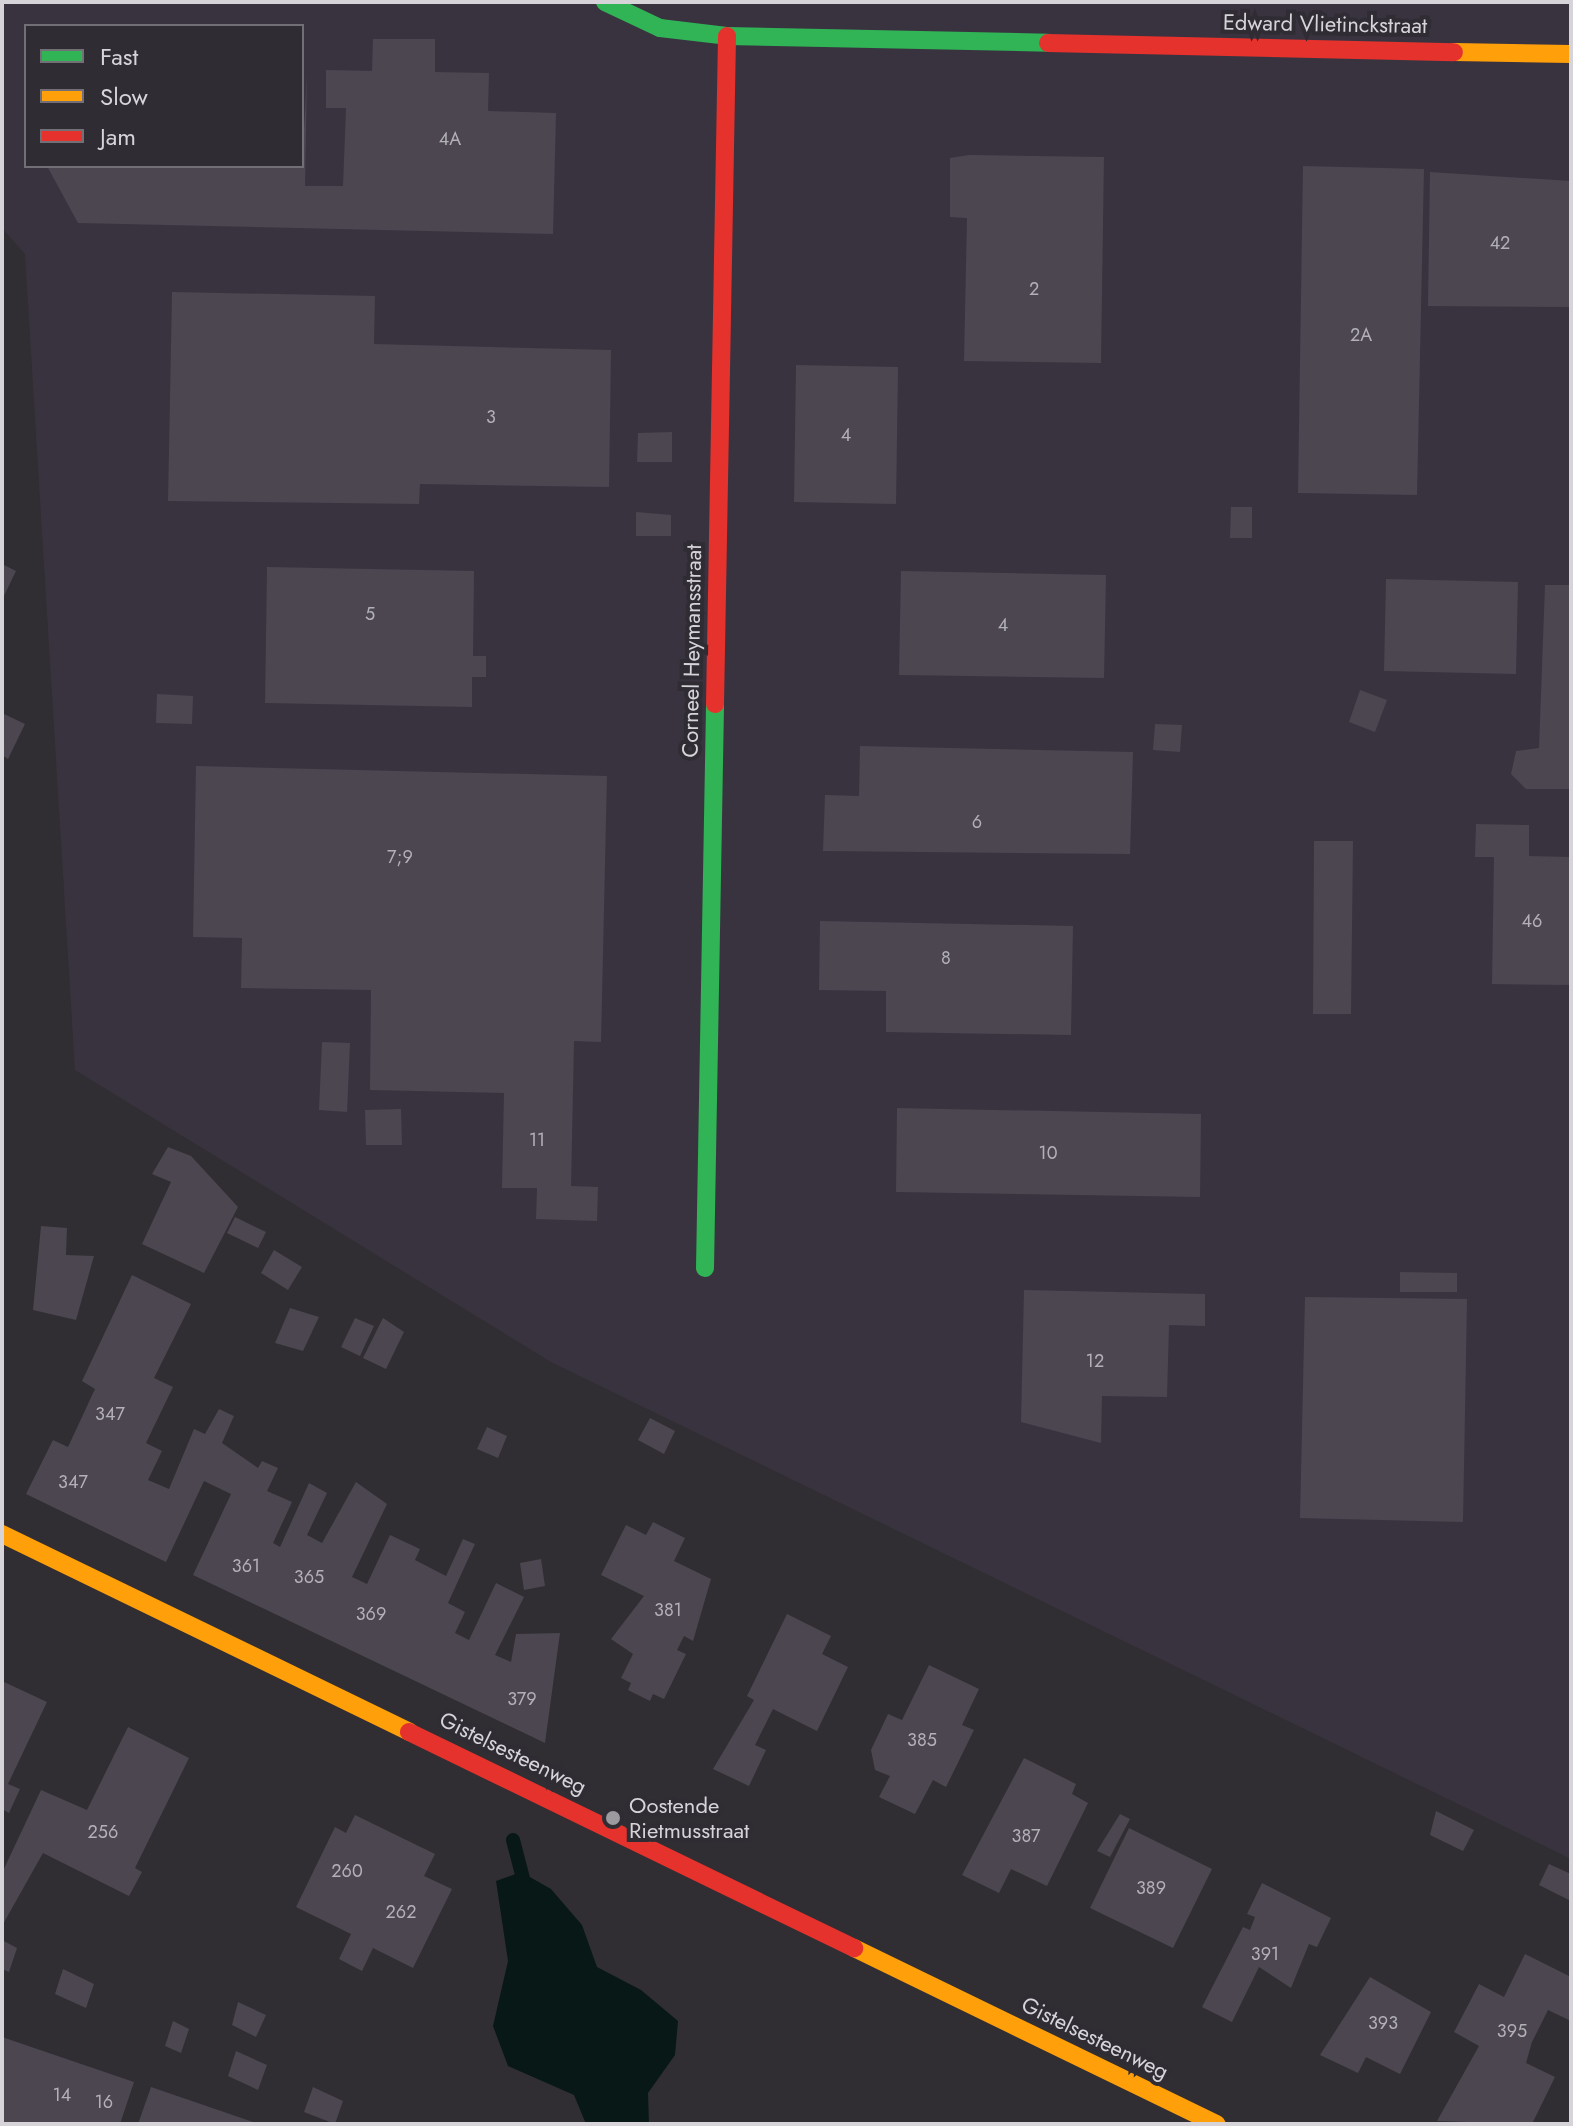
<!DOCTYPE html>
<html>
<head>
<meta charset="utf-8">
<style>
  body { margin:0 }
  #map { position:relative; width:1573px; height:2126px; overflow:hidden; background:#302e32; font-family:Jost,sans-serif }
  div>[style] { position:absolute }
  .built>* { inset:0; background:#393340 }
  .water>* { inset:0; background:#081817 }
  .stream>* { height:14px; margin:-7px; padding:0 7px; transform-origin:7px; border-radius:7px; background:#081817 }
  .building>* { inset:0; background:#4b4650 }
  .fast>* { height:18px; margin:-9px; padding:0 9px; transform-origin:9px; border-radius:9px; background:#30b455 }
  .slow>* { height:18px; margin:-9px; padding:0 9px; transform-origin:9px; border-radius:9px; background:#ff9f0a }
  .jam>* { height:18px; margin:-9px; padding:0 9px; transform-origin:9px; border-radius:9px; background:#e5322d }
  .dots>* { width:22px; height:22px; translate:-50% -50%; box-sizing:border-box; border:4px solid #302c34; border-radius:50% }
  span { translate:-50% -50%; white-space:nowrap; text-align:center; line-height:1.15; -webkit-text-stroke:8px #302c34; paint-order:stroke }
  .number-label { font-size:18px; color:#b3b0b7 }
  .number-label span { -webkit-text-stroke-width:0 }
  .street-label { font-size:22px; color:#d6d3d9 }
  .poi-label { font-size:22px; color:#d6d3d9 }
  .left { translate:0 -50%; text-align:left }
  .frame { position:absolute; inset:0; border:4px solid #d6d3d9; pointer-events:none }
  .legend { position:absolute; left:24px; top:24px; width:280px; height:144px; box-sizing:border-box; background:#302c34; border:2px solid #726f76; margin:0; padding:10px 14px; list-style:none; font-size:24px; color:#d6d3d9 }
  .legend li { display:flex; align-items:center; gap:16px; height:40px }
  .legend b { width:40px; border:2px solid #726f76 }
</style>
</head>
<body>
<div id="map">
  <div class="built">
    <div style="clip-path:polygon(evenodd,2px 2px,1571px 2px,1571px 1859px,551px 1362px,75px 1070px,25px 254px,2px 228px,2px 2px,26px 26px,302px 26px,302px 166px,26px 166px,26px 26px)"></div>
  </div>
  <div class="water">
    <div style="clip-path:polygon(521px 1872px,551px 1889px,582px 1925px,597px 1967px,641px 1990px,678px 2021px,675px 2055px,648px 2093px,649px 2124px,586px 2124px,574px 2095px,508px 2066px,493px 2026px,508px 1961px,496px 1881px)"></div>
  </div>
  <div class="stream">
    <div style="left:513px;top:1840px;width:52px;rotate:75.4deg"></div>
  </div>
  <div class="building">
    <div style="clip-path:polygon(373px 39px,435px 39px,435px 72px,489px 73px,488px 111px,556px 113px,553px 234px,78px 223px,47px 166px,302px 166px,307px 74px,305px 186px,343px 186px,346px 108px,326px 108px,326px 70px,372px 71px)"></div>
    <div style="clip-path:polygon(969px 155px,1104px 157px,1101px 363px,964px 361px,967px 218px,950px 217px,950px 158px)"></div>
    <div style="clip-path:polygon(1303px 166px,1424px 169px,1417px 495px,1298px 493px)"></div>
    <div style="clip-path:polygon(1430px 172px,1571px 181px,1571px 307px,1428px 306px)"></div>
    <div style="clip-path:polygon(172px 292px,375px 296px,374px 344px,611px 350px,609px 487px,420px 484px,419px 504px,168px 501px)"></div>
    <div style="clip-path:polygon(796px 365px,898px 367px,896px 504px,794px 502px)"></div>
    <div style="clip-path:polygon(672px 432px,672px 462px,637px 462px,638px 433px)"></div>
    <div style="clip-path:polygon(1231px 507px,1252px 507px,1252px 538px,1230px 538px)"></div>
    <div style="clip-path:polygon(636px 512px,671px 515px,671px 536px,636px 536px)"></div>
    <div style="clip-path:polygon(2px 564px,16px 571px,2px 600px)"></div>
    <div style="clip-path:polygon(267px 567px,474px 571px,473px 656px,486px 656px,486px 677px,472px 677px,472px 707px,265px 703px)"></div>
    <div style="clip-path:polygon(901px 571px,1106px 575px,1104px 678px,899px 675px)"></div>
    <div style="clip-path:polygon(1386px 579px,1518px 582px,1516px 674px,1384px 671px)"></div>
    <div style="clip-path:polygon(1545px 585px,1571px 585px,1571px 789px,1526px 789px,1511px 774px,1516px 751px,1539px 748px)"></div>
    <div style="clip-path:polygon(1360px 690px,1387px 700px,1375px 732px,1349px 722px)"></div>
    <div style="clip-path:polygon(157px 694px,193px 696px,192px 724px,156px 723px)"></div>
    <div style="clip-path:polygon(2px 713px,25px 724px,8px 759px,2px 755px)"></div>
    <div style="clip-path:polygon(1155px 724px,1182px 725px,1180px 752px,1153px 750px)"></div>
    <div style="clip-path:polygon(860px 746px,1133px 752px,1130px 854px,823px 851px,825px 795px,859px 796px)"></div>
    <div style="clip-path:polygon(196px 766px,607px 776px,601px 1042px,574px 1041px,571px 1186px,598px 1187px,597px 1221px,536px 1219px,537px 1188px,502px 1188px,504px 1093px,370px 1090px,371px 990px,241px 988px,242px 938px,193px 937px)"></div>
    <div style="clip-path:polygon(1476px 824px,1529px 825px,1529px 856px,1571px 857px,1571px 985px,1492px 984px,1494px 857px,1475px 857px)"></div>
    <div style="clip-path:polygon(1314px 841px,1353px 841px,1351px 1014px,1313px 1014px)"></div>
    <div style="clip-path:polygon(820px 921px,1073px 926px,1071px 1035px,886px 1032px,886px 991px,819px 990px)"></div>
    <div style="clip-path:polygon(322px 1042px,350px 1043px,347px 1112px,319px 1110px)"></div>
    <div style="clip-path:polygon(897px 1108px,1201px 1114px,1200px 1197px,896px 1192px)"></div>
    <div style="clip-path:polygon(401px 1109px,402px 1145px,366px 1145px,365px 1110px)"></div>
    <div style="clip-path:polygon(168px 1147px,191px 1156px,238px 1207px,204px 1273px,142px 1244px,171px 1182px,152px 1174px)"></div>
    <div style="clip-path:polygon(235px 1217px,266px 1232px,258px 1248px,227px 1233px)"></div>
    <div style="clip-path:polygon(41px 1226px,67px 1228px,66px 1255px,94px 1256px,76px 1320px,33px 1310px)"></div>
    <div style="clip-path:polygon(274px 1250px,302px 1267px,288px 1290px,261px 1273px)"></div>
    <div style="clip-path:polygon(1400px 1272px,1457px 1273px,1457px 1292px,1400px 1292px)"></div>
    <div style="clip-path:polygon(132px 1275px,191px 1304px,154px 1378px,173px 1387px,146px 1443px,162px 1451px,148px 1480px,169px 1489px,194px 1429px,205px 1434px,219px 1409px,234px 1416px,222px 1443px,258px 1468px,262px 1461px,278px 1468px,267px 1491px,292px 1502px,273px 1543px,280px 1547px,309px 1483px,327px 1493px,307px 1535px,322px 1543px,356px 1482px,387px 1504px,352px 1577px,367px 1584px,390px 1535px,420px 1549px,415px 1560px,446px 1576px,463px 1539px,475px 1544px,448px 1603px,465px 1612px,455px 1633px,469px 1640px,496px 1583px,524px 1597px,495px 1655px,511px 1662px,516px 1634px,560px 1633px,545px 1743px,193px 1575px,231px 1494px,204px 1481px,166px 1562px,26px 1494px,53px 1440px,68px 1447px,95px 1389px,82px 1381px)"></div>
    <div style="clip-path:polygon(1024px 1290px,1205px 1294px,1205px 1326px,1169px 1325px,1167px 1397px,1102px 1396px,1101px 1443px,1021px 1422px)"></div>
    <div style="clip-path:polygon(1305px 1297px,1467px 1299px,1463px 1522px,1300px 1518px)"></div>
    <div style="clip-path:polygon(290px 1308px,319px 1317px,303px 1351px,275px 1343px)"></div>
    <div style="clip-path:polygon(355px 1318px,374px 1326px,360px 1356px,341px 1347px)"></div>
    <div style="clip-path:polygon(383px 1318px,404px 1332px,386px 1369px,363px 1358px)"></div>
    <div style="clip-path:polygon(650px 1418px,675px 1431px,664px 1454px,638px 1440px)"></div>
    <div style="clip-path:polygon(487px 1427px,507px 1436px,498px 1458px,477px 1449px)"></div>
    <div style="clip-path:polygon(653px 1522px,685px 1538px,674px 1561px,711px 1579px,693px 1641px,684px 1636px,677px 1650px,686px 1654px,664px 1699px,653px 1694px,650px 1701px,628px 1690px,631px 1683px,621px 1678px,633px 1654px,611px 1639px,644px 1596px,601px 1575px,626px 1525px,646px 1535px)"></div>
    <div style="clip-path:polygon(541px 1559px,545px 1586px,524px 1590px,520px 1563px)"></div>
    <div style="clip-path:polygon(787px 1614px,831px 1636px,822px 1654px,848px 1667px,817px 1731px,773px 1709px,755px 1745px,766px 1750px,749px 1786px,713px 1769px,754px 1700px,747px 1696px)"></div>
    <div style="clip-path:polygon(929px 1665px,979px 1689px,962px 1725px,974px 1730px,946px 1787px,933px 1780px,915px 1814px,879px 1797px,890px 1776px,875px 1770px,871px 1750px,888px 1714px,902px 1720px)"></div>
    <div style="clip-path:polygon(2px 1681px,47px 1702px,8px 1784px,20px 1789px,9px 1813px,2px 1809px)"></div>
    <div style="clip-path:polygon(128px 1727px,189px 1758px,135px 1868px,142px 1872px,129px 1896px,43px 1853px,2px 1926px,2px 1873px,41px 1790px,87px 1810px)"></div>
    <div style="clip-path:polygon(1024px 1758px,1076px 1784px,1072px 1794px,1088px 1803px,1047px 1886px,1011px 1869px,999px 1893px,962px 1875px)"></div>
    <div style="clip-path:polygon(1436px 1811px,1474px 1830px,1463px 1851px,1430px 1835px)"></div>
    <div style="clip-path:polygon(1120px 1814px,1130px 1819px,1110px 1857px,1097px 1851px)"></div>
    <div style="clip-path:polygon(355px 1815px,435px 1854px,424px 1876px,452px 1889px,413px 1968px,373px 1948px,362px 1971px,339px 1959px,351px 1934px,296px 1907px,335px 1827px,346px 1833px)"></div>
    <div style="clip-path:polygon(1129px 1828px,1212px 1869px,1173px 1948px,1090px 1908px)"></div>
    <div style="clip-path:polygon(1549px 1864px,1571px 1874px,1571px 1901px,1539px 1885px)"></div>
    <div style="clip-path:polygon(1262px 1883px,1331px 1918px,1317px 1947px,1309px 1944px,1291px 1988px,1259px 1967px,1232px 2022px,1202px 2007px,1243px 1927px,1250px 1930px,1255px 1917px,1247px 1914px)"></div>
    <div style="clip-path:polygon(2px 1940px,17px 1948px,9px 1972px,2px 1969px)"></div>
    <div style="clip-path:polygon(1525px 1954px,1571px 1977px,1571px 2021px,1548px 2010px,1532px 2042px,1526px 2063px,1555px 2077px,1532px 2124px,1437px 2121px,1479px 2046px,1454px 2032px,1479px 1984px,1504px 1997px)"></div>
    <div style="clip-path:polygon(63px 1969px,94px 1984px,86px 2008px,55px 1994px)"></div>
    <div style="clip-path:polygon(1370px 1977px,1431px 2012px,1400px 2074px,1366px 2057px,1358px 2073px,1320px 2055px)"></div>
    <div style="clip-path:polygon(238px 2002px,266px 2015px,256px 2037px,232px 2025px)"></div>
    <div style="clip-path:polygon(173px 2021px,189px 2029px,181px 2053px,165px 2046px)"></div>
    <div style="clip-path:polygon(2px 2037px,134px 2082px,120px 2124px,2px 2124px)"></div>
    <div style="clip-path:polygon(236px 2051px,267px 2065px,258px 2090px,228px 2076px)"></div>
    <div style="clip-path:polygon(151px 2087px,259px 2124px,138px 2124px)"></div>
    <div style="clip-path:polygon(313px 2087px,343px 2101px,335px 2124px,304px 2112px)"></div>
  </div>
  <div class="fast">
    <div style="left:605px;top:2px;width:61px;rotate:25.3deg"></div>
    <div style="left:660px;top:28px;width:67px;rotate:6.8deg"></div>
    <div style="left:727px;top:36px;width:321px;rotate:1.2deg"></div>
    <div style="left:705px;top:1268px;width:564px;rotate:-88.98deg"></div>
  </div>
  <div class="slow">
    <div style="left:1454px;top:52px;width:117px;rotate:1deg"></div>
    <div style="left:2px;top:1534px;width:453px;rotate:25.9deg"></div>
    <div style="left:854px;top:1948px;width:403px;rotate:25.9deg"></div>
  </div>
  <div class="jam">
    <div style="left:1048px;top:43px;width:406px;rotate:1.3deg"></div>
    <div style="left:715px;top:704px;width:668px;rotate:-88.97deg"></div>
    <div style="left:409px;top:1732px;width:495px;rotate:25.9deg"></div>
  </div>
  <div class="dots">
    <div style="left:613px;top:1818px;background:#9c999f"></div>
  </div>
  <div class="number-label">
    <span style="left:450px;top:139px">4A</span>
    <span style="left:1500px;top:243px">42</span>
    <span style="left:1034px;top:289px">2</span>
    <span style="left:1361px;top:335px">2A</span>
    <span style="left:491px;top:417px">3</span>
    <span style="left:846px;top:435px">4</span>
    <span style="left:370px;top:614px">5</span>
    <span style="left:1003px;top:625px">4</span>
    <span style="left:977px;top:822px">6</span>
    <span style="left:400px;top:857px">7;9</span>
    <span style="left:1532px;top:921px">46</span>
    <span style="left:946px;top:958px">8</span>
    <span style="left:537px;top:1140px">11</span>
    <span style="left:1048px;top:1153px">10</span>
    <span style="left:1095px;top:1361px">12</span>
    <span style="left:110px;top:1414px">347</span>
    <span style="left:73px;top:1482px">347</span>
    <span style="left:246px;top:1566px">361</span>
    <span style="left:309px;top:1577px">365</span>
    <span style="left:668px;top:1610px">381</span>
    <span style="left:371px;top:1614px">369</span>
    <span style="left:522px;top:1699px">379</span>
    <span style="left:922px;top:1740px">385</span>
    <span style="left:103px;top:1832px">256</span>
    <span style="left:1026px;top:1836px">387</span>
    <span style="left:347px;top:1871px">260</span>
    <span style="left:1151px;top:1888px">389</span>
    <span style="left:401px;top:1912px">262</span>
    <span style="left:1265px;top:1954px">391</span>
    <span style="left:1383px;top:2023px">393</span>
    <span style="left:1512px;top:2031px">395</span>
    <span style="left:62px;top:2095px">14</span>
    <span style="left:104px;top:2102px">16</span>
  </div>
  <div class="street-label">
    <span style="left:1325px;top:24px;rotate:1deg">Edward Vlietinckstraat</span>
    <span style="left:692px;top:651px;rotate:-89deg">Corneel Heymansstraat</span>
    <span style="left:513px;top:1753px;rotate:26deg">Gistelsesteenweg</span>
    <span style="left:1095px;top:2038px;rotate:26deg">Gistelsesteenweg</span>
  </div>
  <div class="poi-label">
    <span class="left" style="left:629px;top:1818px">Oostende<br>Rietmusstraat</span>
  </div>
  <div class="frame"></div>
  <ul class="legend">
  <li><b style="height:10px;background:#30b455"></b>Fast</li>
  <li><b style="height:10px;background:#ff9f0a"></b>Slow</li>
  <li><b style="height:10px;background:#e5322d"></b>Jam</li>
  </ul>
</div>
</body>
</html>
